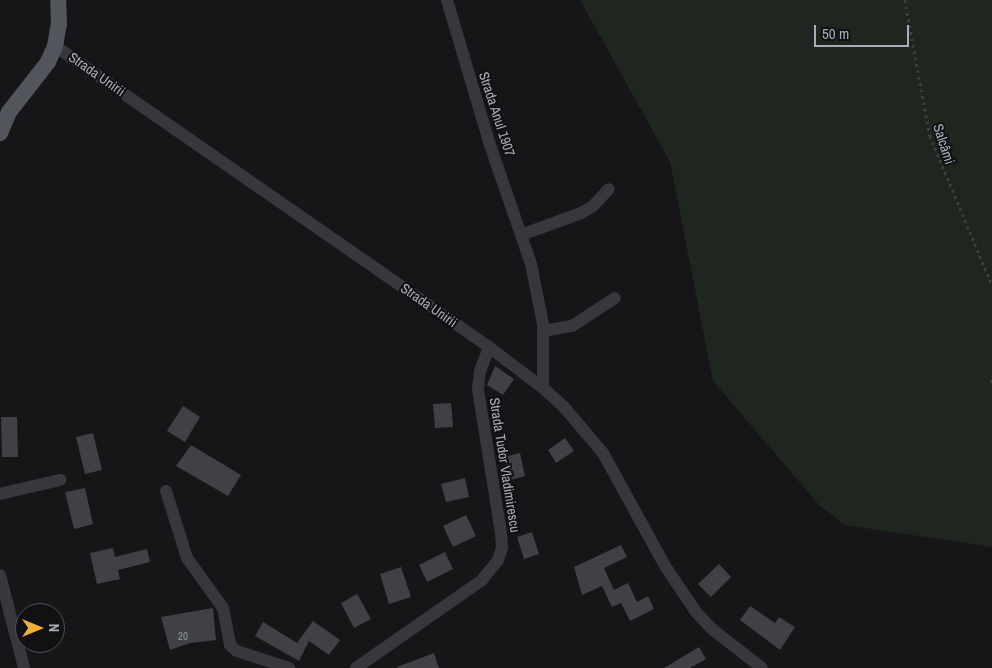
<!DOCTYPE html>
<html>
<head>
<meta charset="utf-8">
<style>
  body { margin:0 }
  #map { position:relative; width:992px; height:668px; overflow:hidden; background:#161618; font-family:"Archivo Narrow",sans-serif }
  div>[style] { position:absolute }
  .green>* { inset:0; background:#1e261f }
  .building>* { inset:0; background:#404145 }
  .path>* { height:2.5px; margin-top:-1.25px; transform-origin:0; background:repeating-linear-gradient(90deg,#3d3f44 0 2.5px,transparent 0 6.5px) }
  .minor>* { height:12px; margin:-6px; padding:0 6px; transform-origin:6px; border-radius:6px; background:#37383d }
  .major>* { height:16px; margin:-8px; padding:0 8px; transform-origin:8px; border-radius:8px; background:#53555c }
  span { translate:-50% -50%; white-space:nowrap; text-align:center; line-height:1.15; -webkit-text-stroke:4px #111113; paint-order:stroke }
  .number-label { font-size:11px; color:#8e929b }
  .number-label span { -webkit-text-stroke-width:0 }
  .street-label { font-size:14px; color:#a8adb8 }
  .north { position:absolute; left:15px; top:603px; width:50px; height:50px; box-sizing:border-box; background:#111113; border:1px solid #4d4f55; border-radius:50%; rotate:90deg; font-size:14px; font-weight:700; line-height:20px; text-align:center; color:#a8adb8 }
  .north::after { content:''; display:block; margin:auto; width:18px; height:22px; background:#f2b134; clip-path:polygon(50% 0,100% 100%,50% 72%,0 100%) }
  .scale { position:absolute; left:814px; top:25px; width:95px; height:22px; box-sizing:border-box; border:2px solid #a8adb8; border-top:0; padding-left:6px; font-size:15px; line-height:18px; white-space:nowrap; color:#a8adb8; -webkit-text-stroke:4px #111113; paint-order:stroke }
</style>
</head>
<body>
<div id="map">
  <div class="green">
    <div style="clip-path:polygon(580px 0,992px 0,992px 547px,845px 525px,819px 505px,713px 381px,670px 162px)"></div>
  </div>
  <div class="building">
    <div style="clip-path:polygon(495px 366px,514px 379px,503px 395px,487px 385px)"></div>
    <div style="clip-path:polygon(451px 403px,453px 427px,435px 428px,433px 404px)"></div>
    <div style="clip-path:polygon(183px 406px,200px 417px,185px 442px,167px 431px)"></div>
    <div style="clip-path:polygon(1px 417px,17px 417px,18px 457px,2px 457px)"></div>
    <div style="clip-path:polygon(93px 433px,102px 470px,85px 474px,76px 437px)"></div>
    <div style="clip-path:polygon(565px 438px,574px 451px,556px 463px,548px 450px)"></div>
    <div style="clip-path:polygon(191px 445px,241px 475px,228px 496px,176px 466px)"></div>
    <div style="clip-path:polygon(520px 453px,525px 476px,510px 480px,504px 457px)"></div>
    <div style="clip-path:polygon(465px 478px,469px 497px,446px 502px,441px 484px)"></div>
    <div style="clip-path:polygon(85px 488px,93px 524px,74px 529px,65px 492px)"></div>
    <div style="clip-path:polygon(466px 515px,476px 536px,453px 547px,443px 526px)"></div>
    <div style="clip-path:polygon(532px 532px,539px 554px,524px 559px,517px 537px)"></div>
    <div style="clip-path:polygon(621px 545px,627px 557px,604px 568px,614px 590px,628px 583px,637px 602px,648px 596px,654px 609px,630px 621px,621px 603px,612px 607px,602px 586px,582px 595px,574px 567px)"></div>
    <div style="clip-path:polygon(113px 548px,115px 557px,147px 549px,150px 562px,118px 570px,120px 579px,97px 584px,90px 553px)"></div>
    <div style="clip-path:polygon(445px 552px,453px 569px,427px 582px,419px 565px)"></div>
    <div style="clip-path:polygon(719px 564px,731px 577px,711px 597px,698px 584px)"></div>
    <div style="clip-path:polygon(401px 567px,411px 597px,389px 604px,380px 574px)"></div>
    <div style="clip-path:polygon(357px 594px,371px 619px,354px 628px,341px 603px)"></div>
    <div style="clip-path:polygon(750px 606px,775px 623px,779px 617px,795px 627px,780px 650px,740px 620px)"></div>
    <div style="clip-path:polygon(213px 608px,216px 640px,190px 643px,170px 650px,161px 617px)"></div>
    <div style="clip-path:polygon(313px 621px,340px 640px,329px 655px,309px 641px,299px 661px,255px 636px,263px 622px,297px 643px)"></div>
    <div style="clip-path:polygon(699px 647px,706px 659px,690px 668px,664px 668px)"></div>
    <div style="clip-path:polygon(434px 653px,439px 668px,397px 668px,397px 667px)"></div>
  </div>
  <div class="path">
    <div style="left:905px;top:0;width:138px;rotate:79.6deg"></div>
    <div style="left:930px;top:136px;width:161px;rotate:67.4deg"></div>
    <div style="left:992px;top:380px;width:4px;rotate:90deg"></div>
  </div>
  <div class="minor">
    <div style="left:447px;top:0;width:148px;rotate:73.5deg"></div>
    <div style="left:489px;top:142px;width:129px;rotate:71deg"></div>
    <div style="left:531px;top:264px;width:61px;rotate:78.7deg"></div>
    <div style="left:543px;top:324px;width:64px;rotate:90deg"></div>
    <div style="left:55px;top:46px;width:528px;rotate:34.74deg"></div>
    <div style="left:489px;top:347px;width:68px;rotate:37.2deg"></div>
    <div style="left:543px;top:388px;width:28px;rotate:42deg"></div>
    <div style="left:564px;top:407px;width:60px;rotate:49.7deg"></div>
    <div style="left:603px;top:453px;width:129px;rotate:61.2deg"></div>
    <div style="left:665px;top:566px;width:55px;rotate:56deg"></div>
    <div style="left:696px;top:612px;width:23px;rotate:47deg"></div>
    <div style="left:712px;top:629px;width:63px;rotate:38deg"></div>
    <div style="left:521px;top:235px;width:64px;rotate:-20.1deg"></div>
    <div style="left:581px;top:213px;width:14px;rotate:-30deg"></div>
    <div style="left:593px;top:206px;width:23px;rotate:-47deg"></div>
    <div style="left:543px;top:331px;width:29px;rotate:-10deg"></div>
    <div style="left:572px;top:326px;width:51px;rotate:-33.1deg"></div>
    <div style="left:166px;top:491px;width:70px;rotate:72.6deg"></div>
    <div style="left:187px;top:558px;width:62px;rotate:54.2deg"></div>
    <div style="left:223px;top:608px;width:38px;rotate:79deg"></div>
    <div style="left:230px;top:645px;width:9px;rotate:41deg"></div>
    <div style="left:237px;top:651px;width:55px;rotate:18.1deg"></div>
    <div style="left:0;top:494px;width:62px;rotate:-13.1deg"></div>
    <div style="left:0;top:575px;width:96px;rotate:75.5deg"></div>
    <div style="left:356px;top:668px;width:154px;rotate:-34.9deg"></div>
    <div style="left:482px;top:580px;width:26px;rotate:-51deg"></div>
    <div style="left:498px;top:560px;width:13px;rotate:-72deg"></div>
    <div style="left:502px;top:548px;width:15px;rotate:-94deg"></div>
    <div style="left:501px;top:533px;width:146px;rotate:-99.1deg"></div>
    <div style="left:478px;top:389px;width:18px;rotate:-84deg"></div>
    <div style="left:480px;top:371px;width:26px;rotate:-69deg"></div>
  </div>
  <div class="major">
    <div style="left:0;top:133px;width:23px;rotate:-67deg"></div>
    <div style="left:9px;top:112px;width:63px;rotate:-52deg"></div>
    <div style="left:48px;top:62px;width:17px;rotate:-66deg"></div>
    <div style="left:55px;top:46px;width:23px;rotate:-80deg"></div>
    <div style="left:59px;top:23px;width:23px;rotate:-92deg"></div>
  </div>
  <div class="number-label">
    <span style="left:183px;top:636px">20</span>
  </div>
  <div class="street-label">
    <span style="left:97px;top:74px;rotate:35deg">Strada Unirii</span>
    <span style="left:497px;top:114px;rotate:72deg">Strada Anul 1907</span>
    <span style="left:944px;top:144px;rotate:72deg">Salcâmi</span>
    <span style="left:429px;top:305px;rotate:35deg">Strada Unirii</span>
    <span style="left:505px;top:465px;rotate:81deg">Strada Tudor Vladimirescu</span>
  </div>
  <div class="north">N</div>
  <div class="scale">50 m</div>
</div>
</body>
</html>
